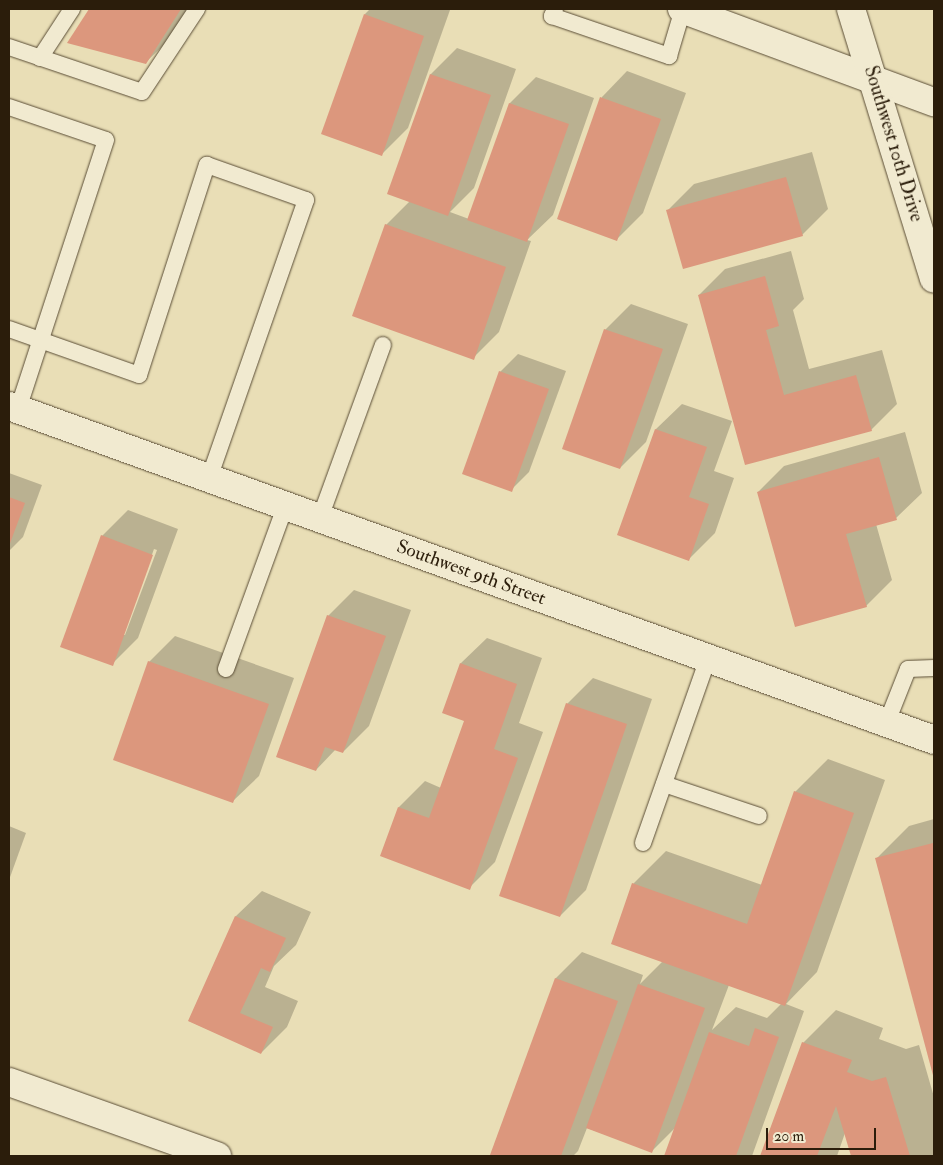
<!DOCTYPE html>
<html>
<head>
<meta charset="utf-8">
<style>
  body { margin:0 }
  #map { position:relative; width:943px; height:1165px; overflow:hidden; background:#e9deb6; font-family:"IM FELL Double Pica",serif }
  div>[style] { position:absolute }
  .shadow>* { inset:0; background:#0003 }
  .building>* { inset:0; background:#dc977d }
  .roads { filter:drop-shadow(0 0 1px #5a4d36) drop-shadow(0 0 1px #5a4d36) }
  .lane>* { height:16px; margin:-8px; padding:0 8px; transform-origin:8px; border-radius:8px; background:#f1ead0 }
  .street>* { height:28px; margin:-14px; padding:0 14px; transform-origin:14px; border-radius:14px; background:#f1ead0 }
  span { translate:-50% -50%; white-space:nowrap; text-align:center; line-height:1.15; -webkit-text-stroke:4.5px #f1ead0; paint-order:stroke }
  .street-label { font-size:19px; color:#2b1d0b }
  .frame { position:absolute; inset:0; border:10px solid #2b1d0b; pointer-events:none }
  .scale { position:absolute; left:766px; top:1128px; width:110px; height:22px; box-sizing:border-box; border:2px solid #2b1d0b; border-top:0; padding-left:6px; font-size:15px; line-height:18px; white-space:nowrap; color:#2b1d0b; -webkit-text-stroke:4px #f1ead0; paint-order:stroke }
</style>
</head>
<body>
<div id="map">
  <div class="shadow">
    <div style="clip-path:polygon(91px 9px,189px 9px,172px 37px,145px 63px,69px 42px)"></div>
    <div style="clip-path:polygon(370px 9px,450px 10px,408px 128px,382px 154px,365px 14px)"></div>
    <div style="clip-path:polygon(457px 48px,516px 69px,474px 188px,450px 212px,469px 219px,510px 103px,536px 77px,594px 98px,553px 215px,527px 240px,531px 241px,499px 332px,473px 358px,386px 225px,410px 201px,389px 193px,431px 74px)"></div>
    <div style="clip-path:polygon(627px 71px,686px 93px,643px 213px,617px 239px,558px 219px,602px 97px)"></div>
    <div style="clip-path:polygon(812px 152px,828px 209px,802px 235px,668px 210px,694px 184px)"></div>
    <div style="clip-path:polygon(791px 251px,804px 299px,793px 310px,809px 369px,882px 350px,897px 404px,871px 430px,746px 464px,699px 295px,725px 269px)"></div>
    <div style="clip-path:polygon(631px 304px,688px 324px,646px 442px,620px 468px,605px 330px)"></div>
    <div style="clip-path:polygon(518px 354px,566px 371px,529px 472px,511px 490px,500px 372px)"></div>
    <div style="clip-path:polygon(682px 404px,732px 421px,714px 471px,734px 478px,715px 533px,689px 559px,619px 534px,656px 429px)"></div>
    <div style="clip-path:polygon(905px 432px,922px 493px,896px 518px,876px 524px,892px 580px,866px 606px,758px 492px,784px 466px)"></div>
    <div style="clip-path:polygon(9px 473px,42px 485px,23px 537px,9px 551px)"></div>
    <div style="clip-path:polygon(evenodd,128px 510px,178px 529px,138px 638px,112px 664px,102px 536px,128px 510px,154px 549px,157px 550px,125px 635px,123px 635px,154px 549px)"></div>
    <div style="clip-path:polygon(354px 590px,411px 610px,369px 726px,343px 752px,336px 749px,316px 770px,328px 616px)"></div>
    <div style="clip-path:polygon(175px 636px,294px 678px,259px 776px,233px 801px,149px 662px)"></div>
    <div style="clip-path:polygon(487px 638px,542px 658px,519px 723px,543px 732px,495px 862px,469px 888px,382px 856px,399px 807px,425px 781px,441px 788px,466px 720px,461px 663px)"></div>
    <div style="clip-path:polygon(593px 678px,652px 699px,586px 890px,560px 916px,567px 704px)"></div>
    <div style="clip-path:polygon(evenodd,828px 759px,885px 780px,817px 972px,786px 1004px,804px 1011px,752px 1156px,665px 1156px,676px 1127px,652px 1151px,587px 1128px,578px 1151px,573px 1156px,497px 1156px,491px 1154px,556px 978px,582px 952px,643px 975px,640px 984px,663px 961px,633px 884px,666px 851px,762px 885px,795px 792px,828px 759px,729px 985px,781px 1004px,767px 1018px,736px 1007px,712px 1030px,729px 985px)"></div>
    <div style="clip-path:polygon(934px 819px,934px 1076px,877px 858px,909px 826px)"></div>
    <div style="clip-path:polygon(9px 826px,26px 833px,9px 880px)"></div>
    <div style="clip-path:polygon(262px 891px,311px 912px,296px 945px,274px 966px,265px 987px,298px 1001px,287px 1027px,261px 1053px,189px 1021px,236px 916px)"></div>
    <div style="clip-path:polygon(836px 1010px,883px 1028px,879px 1039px,906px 1049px,919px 1045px,934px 1097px,934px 1156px,852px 1156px,845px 1133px,837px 1156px,761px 1156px,803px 1043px)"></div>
  </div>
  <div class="building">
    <div style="clip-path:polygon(89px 9px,181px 9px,146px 64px,67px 43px)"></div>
    <div style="clip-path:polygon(364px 14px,424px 36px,382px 156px,321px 134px)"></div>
    <div style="clip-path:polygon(430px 74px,491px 95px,448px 216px,387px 194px)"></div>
    <div style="clip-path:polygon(600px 97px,661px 119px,617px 241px,557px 219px)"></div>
    <div style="clip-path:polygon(509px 103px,569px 124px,527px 242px,467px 220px)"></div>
    <div style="clip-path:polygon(786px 177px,803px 236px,683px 269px,666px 210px)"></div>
    <div style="clip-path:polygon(385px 224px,506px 267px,474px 360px,352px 316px)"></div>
    <div style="clip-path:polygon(765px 276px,779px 326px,766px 330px,784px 395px,856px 375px,872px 431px,745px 465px,698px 295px)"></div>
    <div style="clip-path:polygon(604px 329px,663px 349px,620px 469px,562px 449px)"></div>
    <div style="clip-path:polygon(499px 371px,549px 389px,512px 492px,462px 474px)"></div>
    <div style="clip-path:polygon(655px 429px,707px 447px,689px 497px,709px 504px,689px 561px,617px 535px)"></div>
    <div style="clip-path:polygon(879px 457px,897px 520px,846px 534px,867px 607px,795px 627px,757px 492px)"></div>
    <div style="clip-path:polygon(9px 497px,25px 503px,9px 546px)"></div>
    <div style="clip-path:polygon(101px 535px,153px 555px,113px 666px,60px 647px)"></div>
    <div style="clip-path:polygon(327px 615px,386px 636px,343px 753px,325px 747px,316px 771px,276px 757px)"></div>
    <div style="clip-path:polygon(148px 661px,269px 704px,233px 803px,113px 760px)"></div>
    <div style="clip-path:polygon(460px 663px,517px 684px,494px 749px,518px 758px,470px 890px,380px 856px,398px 807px,429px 818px,464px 721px,442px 713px)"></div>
    <div style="clip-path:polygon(566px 703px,627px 724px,560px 917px,499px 896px)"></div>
    <div style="clip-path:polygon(794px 791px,854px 813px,785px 1006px,611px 944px,632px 883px,747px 924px)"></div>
    <div style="clip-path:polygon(933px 843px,934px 849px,934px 1079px,875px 858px)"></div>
    <div style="clip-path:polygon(235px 916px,286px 938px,270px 972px,261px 968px,240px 1013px,273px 1027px,261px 1054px,188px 1021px)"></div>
    <div style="clip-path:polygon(555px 978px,618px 1001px,561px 1156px,493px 1156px,490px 1155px)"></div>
    <div style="clip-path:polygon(638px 984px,705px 1008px,652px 1153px,586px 1128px)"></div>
    <div style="clip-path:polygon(755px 1028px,779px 1037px,736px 1156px,664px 1156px,709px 1032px,749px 1046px)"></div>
    <div style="clip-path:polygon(802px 1042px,852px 1060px,847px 1072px,872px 1081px,886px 1077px,910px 1156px,851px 1156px,836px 1106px,817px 1156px,760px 1156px)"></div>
  </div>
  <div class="roads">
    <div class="lane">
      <div style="left:555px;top:9px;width:8px;rotate:113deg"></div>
      <div style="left:552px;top:16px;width:124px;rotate:18.9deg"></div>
      <div style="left:669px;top:56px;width:49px;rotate:-73.4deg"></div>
      <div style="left:9px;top:47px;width:140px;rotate:18.7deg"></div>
      <div style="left:142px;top:92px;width:100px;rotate:-56.5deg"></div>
      <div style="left:40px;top:58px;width:59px;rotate:-56.9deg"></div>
      <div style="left:9px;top:107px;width:102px;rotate:18.8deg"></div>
      <div style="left:106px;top:140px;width:284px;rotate:108.1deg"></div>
      <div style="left:9px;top:329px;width:138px;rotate:19.5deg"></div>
      <div style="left:139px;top:375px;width:221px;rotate:-72.1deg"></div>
      <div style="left:207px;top:165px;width:105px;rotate:19.5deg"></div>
      <div style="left:306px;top:200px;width:294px;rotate:109.2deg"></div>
      <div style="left:320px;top:518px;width:184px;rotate:-70deg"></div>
      <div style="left:226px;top:669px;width:172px;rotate:-70deg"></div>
      <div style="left:887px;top:722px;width:57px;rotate:-68.4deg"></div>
      <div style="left:908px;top:669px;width:26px;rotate:-2deg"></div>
      <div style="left:664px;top:784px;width:100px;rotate:18.6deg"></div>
      <div style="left:643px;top:843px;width:196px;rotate:-70.6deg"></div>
    </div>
    <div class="street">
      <div style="left:682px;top:9px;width:269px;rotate:20.3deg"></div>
      <div style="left:851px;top:9px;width:282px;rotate:72.9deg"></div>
      <div style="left:9px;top:406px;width:983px;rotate:19.85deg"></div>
      <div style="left:9px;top:1082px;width:221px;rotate:19.6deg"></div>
    </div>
  </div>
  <div class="street-label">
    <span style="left:893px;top:144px;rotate:73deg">Southwest 10th Drive</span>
    <span style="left:471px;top:573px;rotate:20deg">Southwest 9th Street</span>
  </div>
  <div class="frame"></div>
  <div class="scale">20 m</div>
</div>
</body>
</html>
